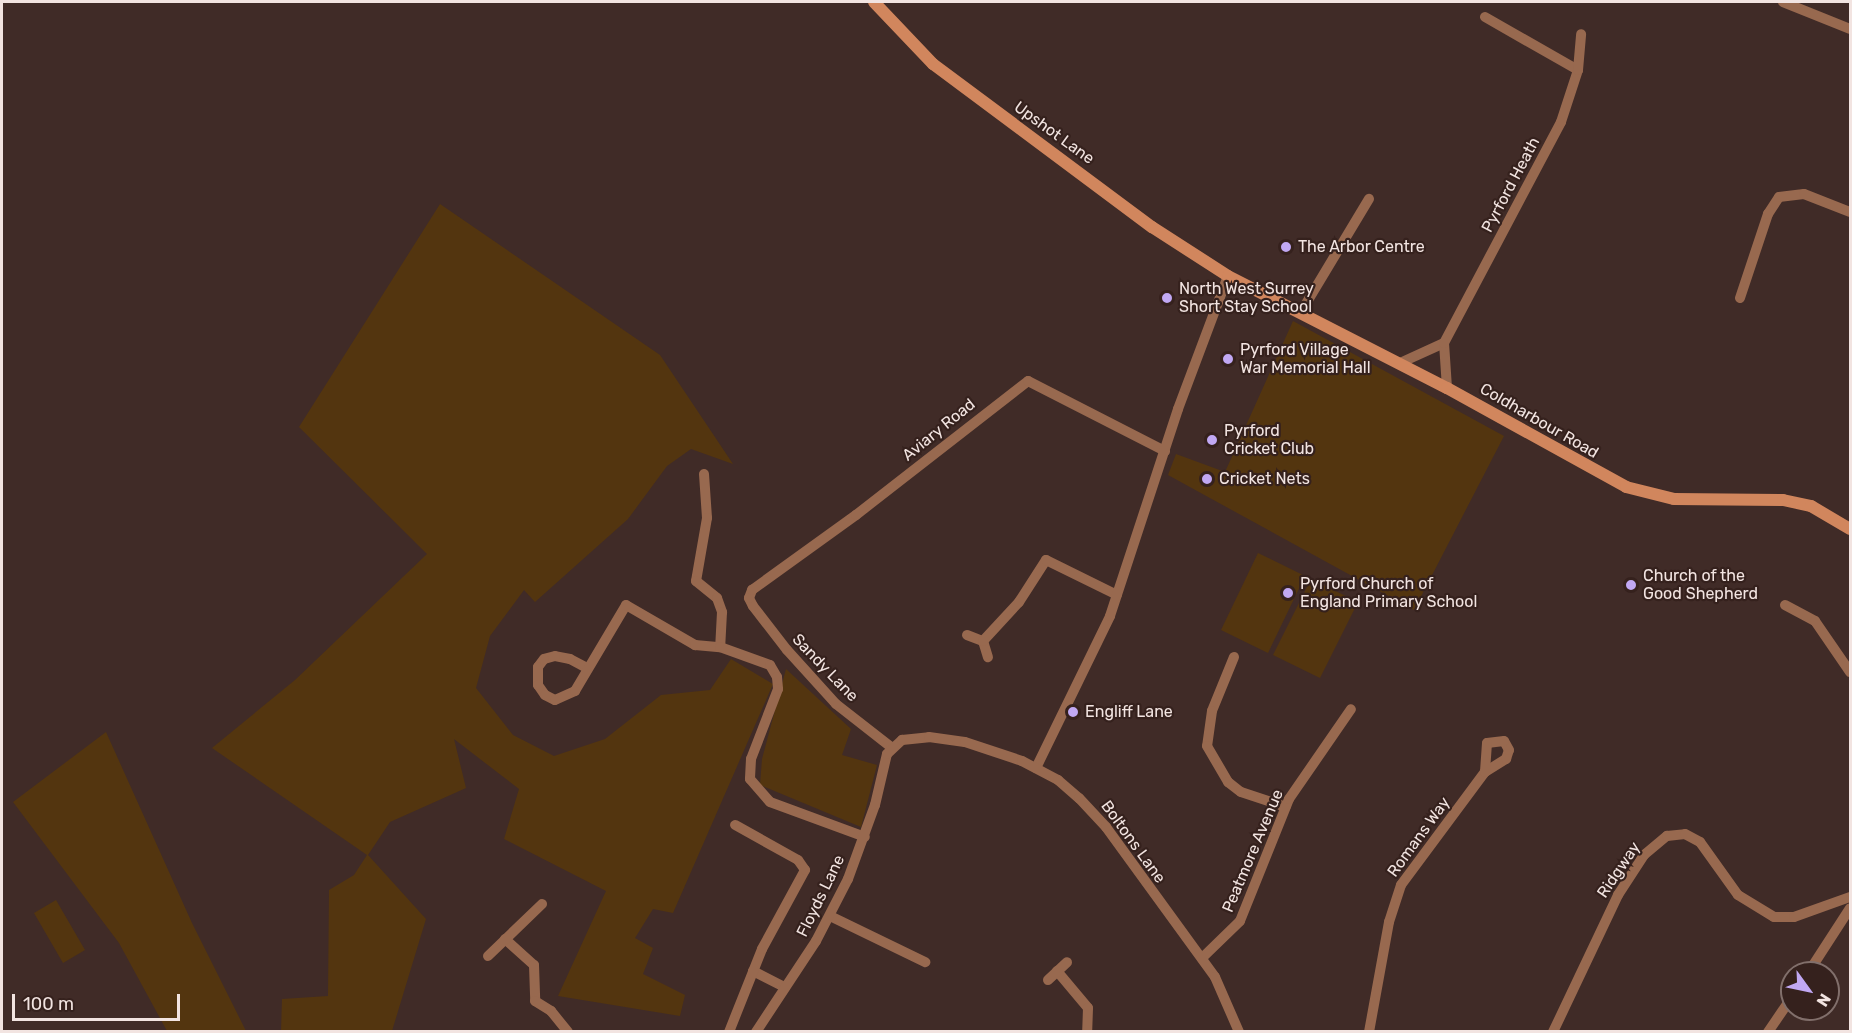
<!DOCTYPE html>
<html>
<head>
<meta charset="utf-8">
<style>
  body { margin:0 }
  #map { position:relative; width:1852px; height:1033px; overflow:hidden; background:#402b27; font-family:Rubik,sans-serif }
  div>[style] { position:absolute }
  .green>* { inset:0; background:#53350f }
  .minor>* { height:10px; margin:-5px; padding:0 5px; transform-origin:5px; border-radius:5px; background:#98694f }
  .secondary>* { height:12px; margin:-6px; padding:0 6px; transform-origin:6px; border-radius:6px; background:#d1865d }
  .dots>* { width:16px; height:16px; translate:-50% -50%; box-sizing:border-box; border:3px solid #35211d; border-radius:50% }
  span { translate:-50% -50%; white-space:nowrap; text-align:center; line-height:1.15; -webkit-text-stroke:4.5px #35211d; paint-order:stroke }
  .street-label { font-size:16px; color:#f2e4e1 }
  .poi-label { font-size:16px; color:#f2e4e1 }
  .left { translate:0 -50%; text-align:left }
  .frame { position:absolute; inset:0; border:3px solid #f2e4e1; pointer-events:none }
  .north { position:absolute; left:1780px; top:961px; width:60px; height:60px; box-sizing:border-box; background:#35211d; border:2px solid #816f6b; border-radius:50%; rotate:123deg; font-size:16px; font-weight:700; line-height:24px; text-align:center; color:#f2e4e1 }
  .north::after { content:''; display:block; margin:auto; width:21px; height:27px; background:#c1a8f3; clip-path:polygon(50% 0,100% 100%,50% 72%,0 100%) }
  .scale { position:absolute; left:12px; top:994px; width:168px; height:27px; box-sizing:border-box; border:3px solid #f2e4e1; border-top:0; padding-left:8px; font-size:18px; line-height:21px; white-space:nowrap; color:#f2e4e1; -webkit-text-stroke:4px #35211d; paint-order:stroke }
</style>
</head>
<body>
<div id="map">
  <div class="green">
    <div style="clip-path:polygon(440px 204px,660px 355px,733px 464px,691px 449px,667px 466px,628px 519px,535px 602px,524px 590px,490px 636px,476px 688px,513px 735px,554px 756px,605px 739px,661px 695px,710px 690px,731px 659px,773px 684px,673px 913px,653px 909px,635px 938px,653px 948px,643px 974px,685px 995px,680px 1016px,558px 996px,606px 891px,504px 839px,519px 789px,454px 739px,466px 788px,390px 822px,368px 855px,426px 919px,392px 1031px,281px 1031px,282px 999px,328px 996px,329px 890px,354px 875px,367px 855px,212px 748px,295px 680px,427px 554px,299px 427px)"></div>
    <div style="clip-path:polygon(1293px 321px,1504px 436px,1414px 610px,1168px 475px,1176px 454px,1225px 472px)"></div>
    <div style="clip-path:polygon(1258px 553px,1305px 576px,1268px 653px,1221px 630px)"></div>
    <div style="clip-path:polygon(1311px 579px,1358px 602px,1320px 678px,1273px 655px)"></div>
    <div style="clip-path:polygon(786px 669px,851px 729px,842px 755px,877px 765px,861px 827px,760px 785px,762px 759px)"></div>
    <div style="clip-path:polygon(106px 732px,192px 923px,246px 1031px,167px 1031px,119px 943px,13px 802px)"></div>
    <div style="clip-path:polygon(56px 900px,85px 950px,63px 963px,34px 913px)"></div>
  </div>
  <div class="minor">
    <div style="left:1783px;top:2px;width:72px;rotate:21.9deg"></div>
    <div style="left:1485px;top:17px;width:107px;rotate:29.7deg"></div>
    <div style="left:1740px;top:298px;width:89px;rotate:-71.6deg"></div>
    <div style="left:1768px;top:214px;width:20px;rotate:-57deg"></div>
    <div style="left:1779px;top:197px;width:25px;rotate:-7deg"></div>
    <div style="left:1804px;top:194px;width:49px;rotate:21.4deg"></div>
    <div style="left:1301px;top:312px;width:132px;rotate:-59deg"></div>
    <div style="left:1400px;top:363px;width:48px;rotate:-24.4deg"></div>
    <div style="left:1447px;top:388px;width:45px;rotate:-93.8deg"></div>
    <div style="left:1444px;top:343px;width:250px;rotate:-62.1deg"></div>
    <div style="left:1561px;top:122px;width:55px;rotate:-71.9deg"></div>
    <div style="left:1578px;top:70px;width:36px;rotate:-85deg"></div>
    <div style="left:704px;top:474px;width:44px;rotate:86.1deg"></div>
    <div style="left:707px;top:518px;width:64px;rotate:99.9deg"></div>
    <div style="left:696px;top:581px;width:27px;rotate:39deg"></div>
    <div style="left:717px;top:598px;width:15px;rotate:70deg"></div>
    <div style="left:722px;top:612px;width:35px;rotate:93deg"></div>
    <div style="left:1785px;top:605px;width:34px;rotate:28deg"></div>
    <div style="left:1815px;top:621px;width:62px;rotate:55.5deg"></div>
    <div style="left:967px;top:635px;width:17px;rotate:21deg"></div>
    <div style="left:983px;top:641px;width:17px;rotate:73deg"></div>
    <div style="left:983px;top:641px;width:53px;rotate:-47.3deg"></div>
    <div style="left:1019px;top:602px;width:50px;rotate:-57.3deg"></div>
    <div style="left:1046px;top:560px;width:79px;rotate:26.2deg"></div>
    <div style="left:1234px;top:657px;width:58px;rotate:112.2deg"></div>
    <div style="left:1212px;top:711px;width:35px;rotate:98deg"></div>
    <div style="left:1207px;top:746px;width:42px;rotate:59.7deg"></div>
    <div style="left:1228px;top:782px;width:16px;rotate:38deg"></div>
    <div style="left:1241px;top:792px;width:47px;rotate:18.4deg"></div>
    <div style="left:587px;top:668px;width:19px;rotate:-152deg"></div>
    <div style="left:570px;top:659px;width:15px;rotate:-169deg"></div>
    <div style="left:555px;top:656px;width:11px;rotate:165deg"></div>
    <div style="left:544px;top:659px;width:10px;rotate:127deg"></div>
    <div style="left:538px;top:667px;width:18px;rotate:90deg"></div>
    <div style="left:538px;top:685px;width:12px;rotate:55deg"></div>
    <div style="left:545px;top:695px;width:11px;rotate:27deg"></div>
    <div style="left:555px;top:700px;width:22px;rotate:-24deg"></div>
    <div style="left:575px;top:691px;width:100px;rotate:-59.3deg"></div>
    <div style="left:626px;top:605px;width:80px;rotate:30.1deg"></div>
    <div style="left:695px;top:645px;width:25px;rotate:5deg"></div>
    <div style="left:720px;top:647px;width:53px;rotate:19.8deg"></div>
    <div style="left:770px;top:665px;width:14px;rotate:60deg"></div>
    <div style="left:777px;top:677px;width:12px;rotate:85deg"></div>
    <div style="left:778px;top:689px;width:75px;rotate:111.1deg"></div>
    <div style="left:751px;top:759px;width:20px;rotate:93deg"></div>
    <div style="left:750px;top:779px;width:30px;rotate:49deg"></div>
    <div style="left:770px;top:802px;width:101px;rotate:20.2deg"></div>
    <div style="left:891px;top:747px;width:70px;rotate:-142deg"></div>
    <div style="left:836px;top:704px;width:73px;rotate:-132.2deg"></div>
    <div style="left:787px;top:650px;width:56px;rotate:-127.7deg"></div>
    <div style="left:753px;top:606px;width:9px;rotate:-117deg"></div>
    <div style="left:749px;top:598px;width:9px;rotate:-69deg"></div>
    <div style="left:752px;top:590px;width:128px;rotate:-35.8deg"></div>
    <div style="left:856px;top:515px;width:218px;rotate:-37.9deg"></div>
    <div style="left:1028px;top:381px;width:154px;rotate:27.1deg"></div>
    <div style="left:1036px;top:768px;width:169px;rotate:-64deg"></div>
    <div style="left:1110px;top:616px;width:218px;rotate:-71.8deg"></div>
    <div style="left:1178px;top:409px;width:142px;rotate:-69.4deg"></div>
    <div style="left:830px;top:916px;width:106px;rotate:25.8deg"></div>
    <div style="left:505px;top:939px;width:39px;rotate:42deg"></div>
    <div style="left:534px;top:965px;width:36px;rotate:88deg"></div>
    <div style="left:535px;top:1001px;width:19px;rotate:32deg"></div>
    <div style="left:551px;top:1011px;width:27px;rotate:51deg"></div>
    <div style="left:488px;top:956px;width:75px;rotate:-43.9deg"></div>
    <div style="left:1202px;top:958px;width:53px;rotate:-44.2deg"></div>
    <div style="left:1240px;top:921px;width:131px;rotate:-68.1deg"></div>
    <div style="left:1289px;top:799px;width:109px;rotate:-55.4deg"></div>
    <div style="left:753px;top:971px;width:36px;rotate:27deg"></div>
    <div style="left:1057px;top:971px;width:48px;rotate:50deg"></div>
    <div style="left:1088px;top:1008px;width:24px;rotate:92deg"></div>
    <div style="left:1808px;top:973px;width:77px;rotate:-57.1deg"></div>
    <div style="left:1048px;top:980px;width:26px;rotate:-43deg"></div>
    <div style="left:729px;top:1032px;width:89px;rotate:-68.3deg"></div>
    <div style="left:762px;top:949px;width:90px;rotate:-61.4deg"></div>
    <div style="left:805px;top:870px;width:12px;rotate:-125deg"></div>
    <div style="left:798px;top:860px;width:72px;rotate:-150.9deg"></div>
    <div style="left:756px;top:1032px;width:109px;rotate:-56.6deg"></div>
    <div style="left:816px;top:941px;width:70px;rotate:-62.7deg"></div>
    <div style="left:848px;top:879px;width:79px;rotate:-70deg"></div>
    <div style="left:875px;top:805px;width:52px;rotate:-76.8deg"></div>
    <div style="left:887px;top:754px;width:21px;rotate:-43deg"></div>
    <div style="left:902px;top:740px;width:27px;rotate:-6deg"></div>
    <div style="left:929px;top:737px;width:36px;rotate:8deg"></div>
    <div style="left:965px;top:742px;width:60px;rotate:18.4deg"></div>
    <div style="left:1022px;top:761px;width:41px;rotate:27.8deg"></div>
    <div style="left:1058px;top:780px;width:28px;rotate:41deg"></div>
    <div style="left:1079px;top:798px;width:40px;rotate:47deg"></div>
    <div style="left:1106px;top:827px;width:185px;rotate:54deg"></div>
    <div style="left:1215px;top:977px;width:60px;rotate:66.4deg"></div>
    <div style="left:1369px;top:1032px;width:112px;rotate:-79.7deg"></div>
    <div style="left:1389px;top:922px;width:39px;rotate:-72deg"></div>
    <div style="left:1401px;top:885px;width:141px;rotate:-53.4deg"></div>
    <div style="left:1485px;top:772px;width:25px;rotate:-32deg"></div>
    <div style="left:1506px;top:759px;width:9px;rotate:-72deg"></div>
    <div style="left:1509px;top:750px;width:10px;rotate:-119deg"></div>
    <div style="left:1504px;top:741px;width:17px;rotate:173deg"></div>
    <div style="left:1487px;top:743px;width:29px;rotate:94deg"></div>
    <div style="left:1553px;top:1032px;width:152px;rotate:-64.6deg"></div>
    <div style="left:1618px;top:895px;width:48px;rotate:-57deg"></div>
    <div style="left:1644px;top:855px;width:30px;rotate:-40deg"></div>
    <div style="left:1667px;top:836px;width:18px;rotate:-6deg"></div>
    <div style="left:1685px;top:834px;width:17px;rotate:28deg"></div>
    <div style="left:1700px;top:842px;width:65px;rotate:54.4deg"></div>
    <div style="left:1738px;top:895px;width:42px;rotate:31.4deg"></div>
    <div style="left:1774px;top:917px;width:20px"></div>
    <div style="left:1794px;top:917px;width:59px;rotate:-19.7deg"></div>
    <div style="left:1768px;top:1032px;width:42px;rotate:-55.6deg"></div>
  </div>
  <div class="secondary">
    <div style="left:874px;top:2px;width:86px;rotate:46.4deg"></div>
    <div style="left:933px;top:64px;width:273px;rotate:36.7deg"></div>
    <div style="left:1152px;top:227px;width:90px;rotate:32.8deg"></div>
    <div style="left:1228px;top:276px;width:246px;rotate:27.1deg"></div>
    <div style="left:1447px;top:388px;width:205px;rotate:28.9deg"></div>
    <div style="left:1626px;top:487px;width:49px;rotate:14deg"></div>
    <div style="left:1674px;top:499px;width:109px;rotate:0.5deg"></div>
    <div style="left:1783px;top:500px;width:29px;rotate:12deg"></div>
    <div style="left:1811px;top:506px;width:45px;rotate:30.5deg"></div>
  </div>
  <div class="dots">
    <div style="left:1286px;top:247px;background:#c1a8f3"></div>
    <div style="left:1167px;top:298px;background:#c1a8f3"></div>
    <div style="left:1228px;top:359px;background:#c1a8f3"></div>
    <div style="left:1212px;top:440px;background:#c1a8f3"></div>
    <div style="left:1207px;top:479px;background:#c1a8f3"></div>
    <div style="left:1631px;top:585px;background:#c1a8f3"></div>
    <div style="left:1288px;top:593px;background:#c1a8f3"></div>
    <div style="left:1073px;top:712px;background:#c1a8f3"></div>
  </div>
  <div class="street-label">
    <span style="left:1054px;top:133px;rotate:36deg">Upshot Lane</span>
    <span style="left:1511px;top:185px;rotate:-62deg">Pyrford Heath</span>
    <span style="left:1539px;top:421px;rotate:30deg">Coldharbour Road</span>
    <span style="left:939px;top:430px;rotate:-39deg">Aviary Road</span>
    <span style="left:825px;top:668px;rotate:46deg">Sandy Lane</span>
    <span style="left:1419px;top:837px;rotate:-54deg">Romans Way</span>
    <span style="left:1133px;top:842px;rotate:54deg">Boltons Lane</span>
    <span style="left:1253px;top:851px;rotate:-67deg">Peatmore Avenue</span>
    <span style="left:1619px;top:870px;rotate:-56deg">Ridgway</span>
    <span style="left:821px;top:896px;rotate:-64deg">Floyds Lane</span>
  </div>
  <div class="poi-label">
    <span class="left" style="left:1298px;top:247px">The Arbor Centre</span>
    <span class="left" style="left:1179px;top:298px">North West Surrey<br>Short Stay School</span>
    <span class="left" style="left:1240px;top:359px">Pyrford Village<br>War Memorial Hall</span>
    <span class="left" style="left:1224px;top:440px">Pyrford<br>Cricket Club</span>
    <span class="left" style="left:1219px;top:479px">Cricket Nets</span>
    <span class="left" style="left:1643px;top:585px">Church of the<br>Good Shepherd</span>
    <span class="left" style="left:1300px;top:593px">Pyrford Church of<br>England Primary School</span>
    <span class="left" style="left:1085px;top:712px">Engliff Lane</span>
  </div>
  <div class="frame"></div>
  <div class="north">N</div>
  <div class="scale">100 m</div>
</div>
</body>
</html>
